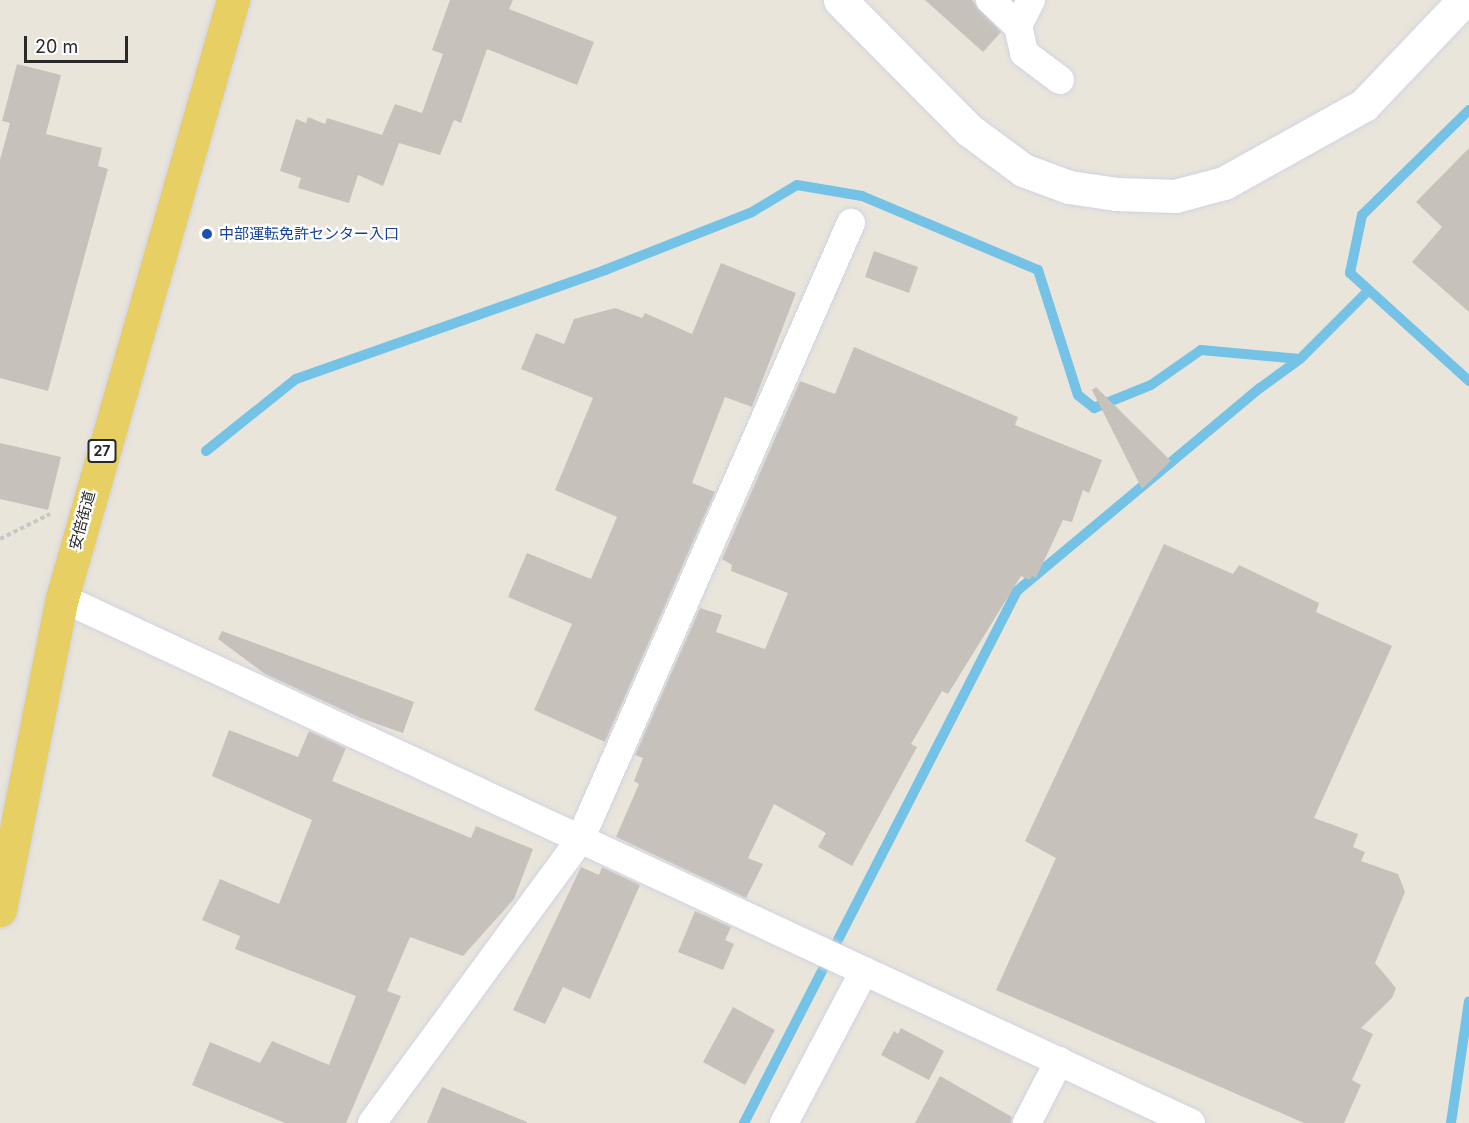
<!DOCTYPE html>
<html>
<head>
<meta charset="utf-8">
<style>
  body { margin:0 }
  #map { position:relative; width:1469px; height:1123px; overflow:hidden; background:#eae5db; font-family:Inter,"Noto Sans JP",sans-serif }
  div>[style] { position:absolute }
  .stream>* { height:10px; margin:-5px; padding:0 5px; transform-origin:5px; border-radius:5px; background:#74c2e6 }
  .building>* { inset:0; background:#c6c1bb }
  .path>* { height:4px; margin-top:-2px; transform-origin:0; background:repeating-linear-gradient(90deg,#c7c7c7 0 4.5px,transparent 0 7.5px) }
  .roads { filter:drop-shadow(0 0 2px #d1d3e1) drop-shadow(0 0 2px #d1d3e1) }
  .minor>* { height:28px; margin:-14px; padding:0 14px; transform-origin:14px; border-radius:14px; background:#fff }
  .tertiary>* { height:33px; margin:-16.5px; padding:0 16.5px; transform-origin:16.5px; border-radius:16.5px; background:#fff }
  .primary>* { height:33px; margin:-16.5px; padding:0 16.5px; transform-origin:16.5px; border-radius:16.5px; background:#e7cf64 }
  .dots>* { width:16px; height:16px; translate:-50% -50%; box-sizing:border-box; border:3px solid #fff; border-radius:50% }
  span { translate:-50% -50%; white-space:nowrap; text-align:center; line-height:1.15; -webkit-text-stroke:4.5px #fff; paint-order:stroke }
  .shield-label span { padding:2px 4px; background:#fff; border:2px solid; border-radius:4px; -webkit-text-stroke-width:0 }
  .shield-label { font-size:14px; color:#292929; font-weight:700 }
  .transit-label { font-size:15px; color:#164399 }
  .left { translate:0 -50%; text-align:left }
  .street-label { font-size:15px; color:#292929 }
  .scale { position:absolute; left:24px; top:36px; width:104px; height:27px; box-sizing:border-box; border:3px solid #292929; border-top:0; padding-left:8px; font-size:18px; line-height:21px; white-space:nowrap; color:#292929; -webkit-text-stroke:4px #fff; paint-order:stroke }
</style>
</head>
<body>
<div id="map">
  <div class="stream">
    <div style="left:1469px;top:110px;width:150px;rotate:135.5deg"></div>
    <div style="left:1362px;top:215px;width:59px;rotate:101.7deg"></div>
    <div style="left:1350px;top:273px;width:161px;rotate:42.2deg"></div>
    <div style="left:206px;top:451px;width:115px;rotate:-38.7deg"></div>
    <div style="left:296px;top:379px;width:328px;rotate:-19.4deg"></div>
    <div style="left:605px;top:270px;width:158px;rotate:-21.5deg"></div>
    <div style="left:752px;top:212px;width:52px;rotate:-31deg"></div>
    <div style="left:797px;top:185px;width:66px;rotate:9.6deg"></div>
    <div style="left:862px;top:196px;width:191px;rotate:22.8deg"></div>
    <div style="left:1038px;top:270px;width:131px;rotate:72.3deg"></div>
    <div style="left:1078px;top:395px;width:21px;rotate:39deg"></div>
    <div style="left:1094px;top:408px;width:61px;rotate:-22deg"></div>
    <div style="left:1151px;top:385px;width:61px;rotate:-35deg"></div>
    <div style="left:1201px;top:350px;width:99px;rotate:5.2deg"></div>
    <div style="left:744px;top:1123px;width:598px;rotate:-62.84deg"></div>
    <div style="left:1017px;top:591px;width:317px;rotate:-39.9deg"></div>
    <div style="left:1260px;top:388px;width:49px;rotate:-35.9deg"></div>
    <div style="left:1300px;top:359px;width:95px;rotate:-45deg"></div>
    <div style="left:1451px;top:1123px;width:123px;rotate:-81.6deg"></div>
  </div>
  <div class="building">
    <div style="clip-path:polygon(450px 0,513px 0,509px 9px,594px 42px,577px 85px,487px 49px,461px 123px,454px 120px,440px 155px,399px 143px,383px 186px,358px 175px,349px 203px,298px 188px,301px 178px,280px 171px,296px 119px,306px 123px,308px 117px,325px 124px,327px 118px,382px 135px,395px 104px,422px 113px,443px 54px,432px 50px)"></div>
    <div style="clip-path:polygon(925px 0,972px 0,1001px 32px,983px 52px)"></div>
    <div style="clip-path:polygon(17px 64px,61px 75px,46px 134px,102px 148px,98px 166px,108px 169px,48px 391px,0 378px,0 160px,10px 123px,2px 121px)"></div>
    <div style="clip-path:polygon(1469px 148px,1469px 312px,1412px 262px,1442px 227px,1416px 202px)"></div>
    <div style="clip-path:polygon(874px 251px,918px 267px,909px 293px,865px 277px)"></div>
    <div style="clip-path:polygon(721px 263px,796px 293px,752px 407px,725px 397px,692px 483px,715px 492px,605px 742px,534px 710px,572px 624px,508px 597px,527px 553px,591px 579px,617px 517px,555px 490px,593px 398px,521px 369px,536px 333px,564px 344px,574px 319px,615px 308px,642px 318px,645px 313px,692px 334px)"></div>
    <div style="clip-path:polygon(854px 347px,1018px 417px,1015px 425px,1102px 460px,1089px 493px,1083px 490px,1072px 522px,1063px 520px,1036px 578px,1032px 576px,1030px 580px,1021px 576px,948px 694px,942px 691px,911px 744px,917px 747px,852px 866px,818px 847px,826px 833px,774px 804px,748px 858px,763px 864px,746px 898px,616px 837px,639px 784px,634px 781px,643px 758px,635px 755px,700px 608px,722px 615px,716px 632px,765px 649px,788px 593px,731px 571px,732px 565px,722px 559px,800px 381px,835px 394px)"></div>
    <div style="clip-path:polygon(1096px 387px,1171px 461px,1142px 489px,1092px 390px)"></div>
    <div style="clip-path:polygon(0 443px,61px 457px,48px 510px,0 499px)"></div>
    <div style="clip-path:polygon(1164px 544px,1233px 574px,1239px 565px,1319px 603px,1316px 612px,1392px 646px,1314px 818px,1358px 834px,1353px 847px,1365px 852px,1361px 861px,1398px 874px,1405px 892px,1375px 963px,1396px 988px,1392px 998px,1361px 1028px,1373px 1034px,1352px 1080px,1361px 1085px,1344px 1123px,1304px 1123px,996px 990px,1056px 858px,1025px 841px)"></div>
    <div style="clip-path:polygon(222px 631px,414px 702px,403px 733px,360px 718px,265px 674px,218px 639px)"></div>
    <div style="clip-path:polygon(229px 730px,298px 757px,309px 731px,346px 748px,332px 781px,471px 838px,476px 826px,533px 849px,514px 899px,463px 956px,410px 937px,387px 991px,401px 996px,346px 1123px,285px 1123px,192px 1085px,210px 1042px,260px 1063px,272px 1041px,329px 1065px,356px 996px,235px 949px,240px 936px,202px 920px,220px 879px,279px 904px,312px 820px,212px 776px)"></div>
    <div style="clip-path:polygon(581px 867px,599px 875px,602px 867px,640px 885px,590px 999px,563px 987px,545px 1024px,513px 1010px)"></div>
    <div style="clip-path:polygon(695px 911px,731px 927px,725px 940px,734px 944px,723px 970px,678px 952px)"></div>
    <div style="clip-path:polygon(733px 1007px,775px 1030px,745px 1085px,703px 1062px)"></div>
    <div style="clip-path:polygon(901px 1028px,944px 1051px,929px 1080px,881px 1055px,894px 1031px,898px 1034px)"></div>
    <div style="clip-path:polygon(940px 1076px,1012px 1117px,1011px 1123px,915px 1123px)"></div>
    <div style="clip-path:polygon(442px 1087px,527px 1122px,527px 1123px,427px 1123px)"></div>
  </div>
  <div class="path">
    <div style="left:0;top:539px;width:56px;rotate:-26.6deg"></div>
  </div>
  <div class="roads">
    <div class="minor">
      <div style="left:990px;top:0;width:38px;rotate:43deg"></div>
      <div style="left:1031px;top:0;width:29px;rotate:117deg"></div>
      <div style="left:1018px;top:26px;width:28px;rotate:77deg"></div>
      <div style="left:1024px;top:53px;width:45px;rotate:36.9deg"></div>
      <div style="left:62px;top:598px;width:1245px;rotate:24.94deg"></div>
      <div style="left:372px;top:1123px;width:351px;rotate:-53.7deg"></div>
      <div style="left:580px;top:840px;width:674px;rotate:-66.29deg"></div>
      <div style="left:784px;top:1123px;width:172px;rotate:-62.2deg"></div>
      <div style="left:1027px;top:1123px;width:70px;rotate:-62.7deg"></div>
    </div>
    <div class="tertiary">
      <div style="left:840px;top:0;width:183px;rotate:45.2deg"></div>
      <div style="left:969px;top:130px;width:67px;rotate:36.5deg"></div>
      <div style="left:1023px;top:170px;width:49px;rotate:20.3deg"></div>
      <div style="left:1069px;top:187px;width:49px;rotate:8.3deg"></div>
      <div style="left:1117px;top:194px;width:58px;rotate:2deg"></div>
      <div style="left:1175px;top:196px;width:51px;rotate:-14.9deg"></div>
      <div style="left:1224px;top:183px;width:160px;rotate:-29.1deg"></div>
      <div style="left:1364px;top:105px;width:145px;rotate:-46.4deg"></div>
    </div>
    <div class="primary">
      <div style="left:0;top:910px;width:318px;rotate:-78.8deg"></div>
      <div style="left:62px;top:598px;width:622px;rotate:-74.04deg"></div>
    </div>
  </div>
  <div class="dots">
    <div style="left:207px;top:234px;background:#1a4fb4"></div>
  </div>
  <div class="shield-label">
    <span style="left:102px;top:451px">27</span>
  </div>
  <div class="transit-label">
    <span class="left" style="left:219px;top:234px">中部運転免許センター入口</span>
  </div>
  <div class="street-label">
    <span style="left:82px;top:520px;rotate:-75deg">安倍街道</span>
  </div>
  <div class="scale">20 m</div>
</div>
</body>
</html>
